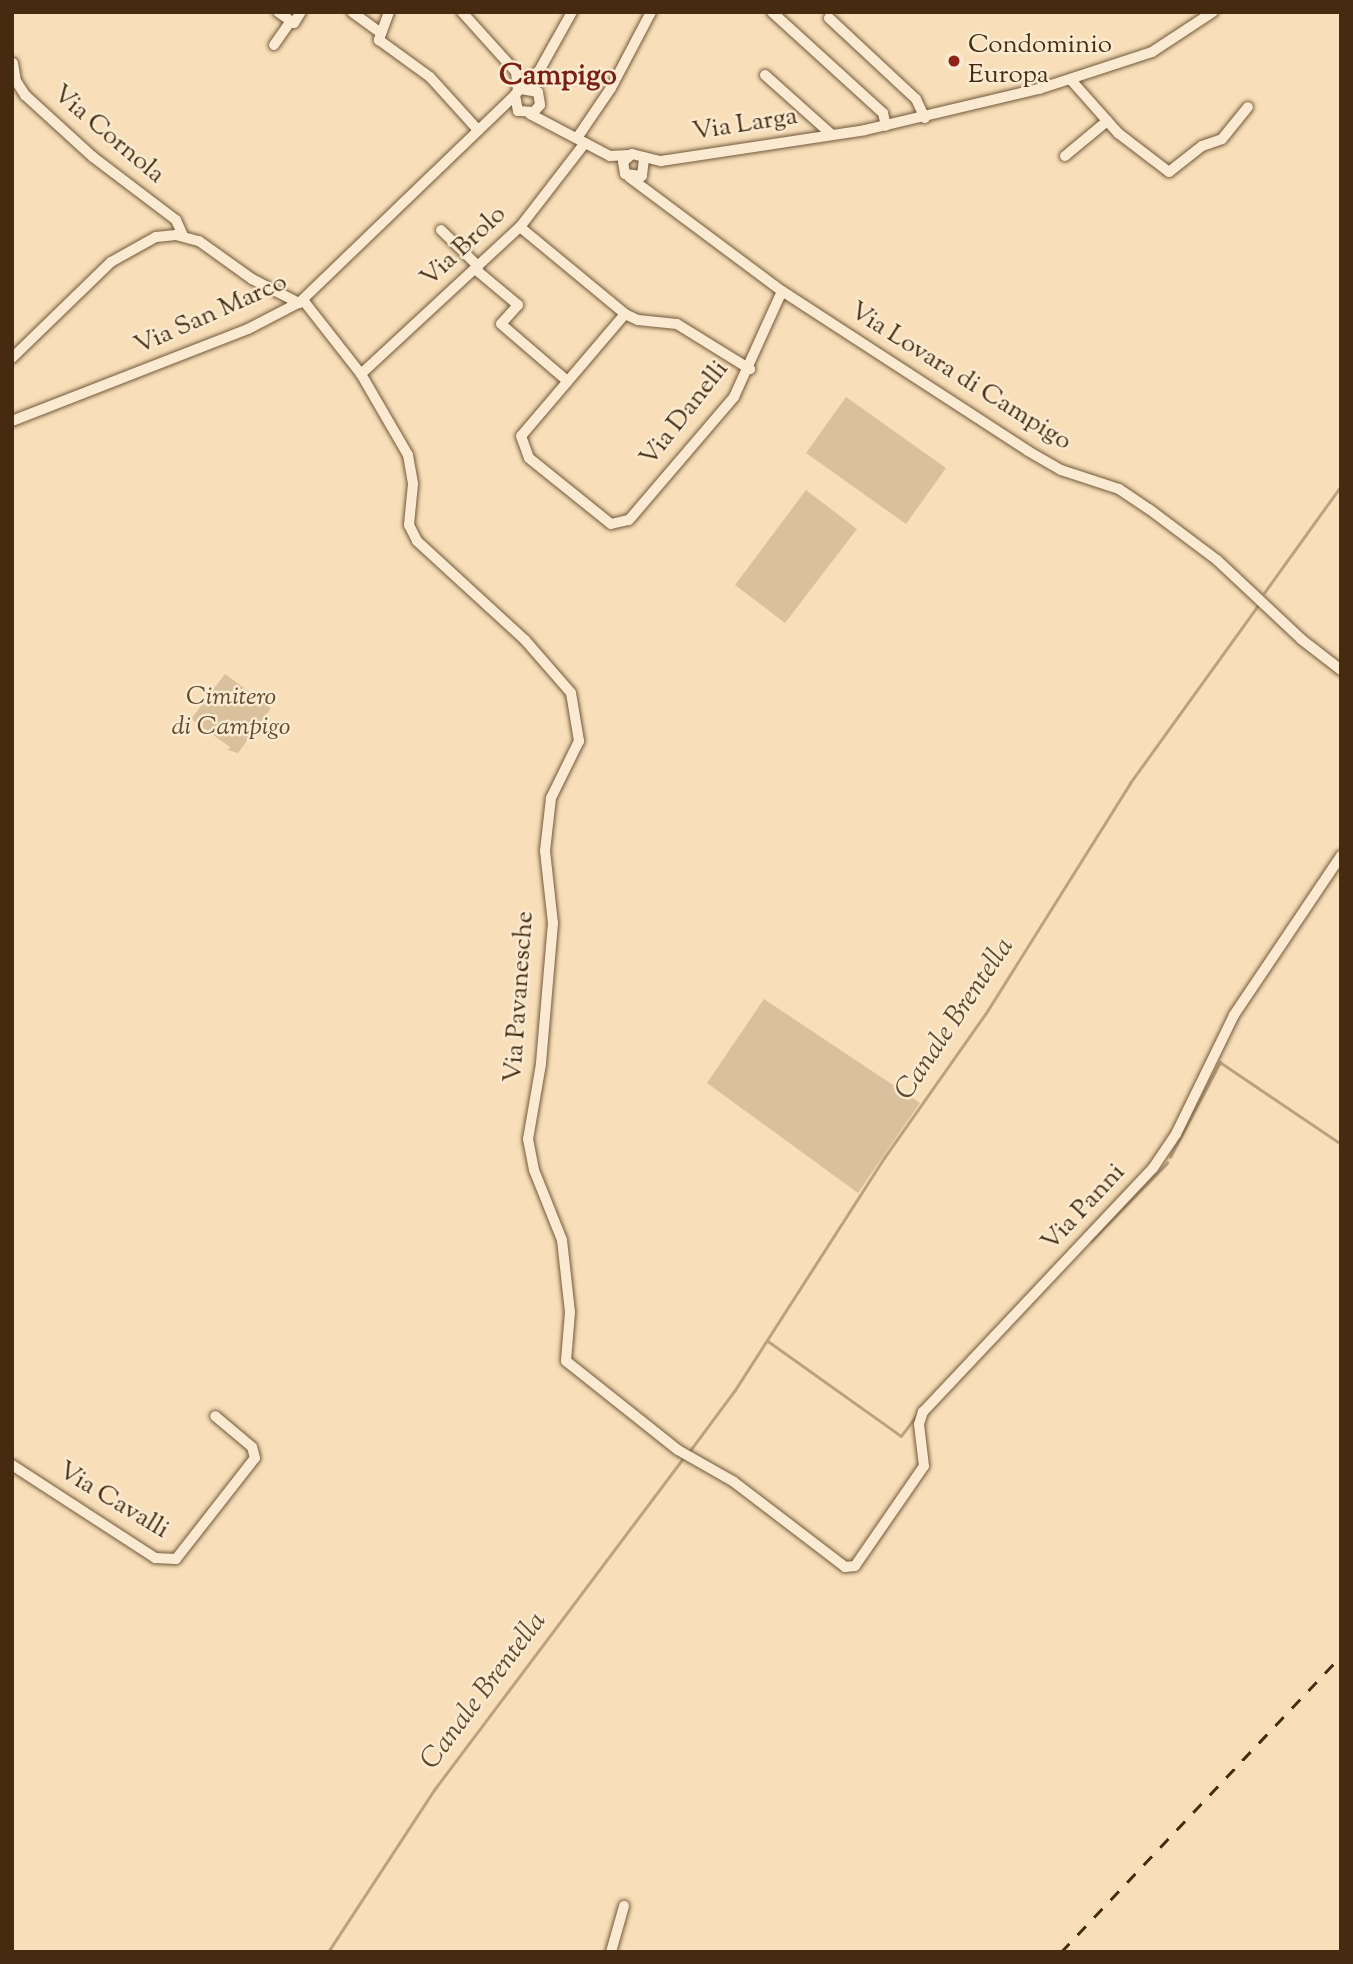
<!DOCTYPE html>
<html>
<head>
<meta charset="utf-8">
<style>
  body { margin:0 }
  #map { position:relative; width:1353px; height:1964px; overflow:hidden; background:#f8dfb9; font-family:"Sorts Mill Goudy",serif }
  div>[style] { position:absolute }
  .green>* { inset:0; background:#dac09c }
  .stream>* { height:2.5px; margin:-1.25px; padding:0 1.25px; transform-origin:1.25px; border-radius:1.25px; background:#bba280 }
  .roads { filter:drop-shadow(0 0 2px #72583a) drop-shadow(0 0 2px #72583a) }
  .minor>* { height:10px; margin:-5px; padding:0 5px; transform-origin:5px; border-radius:5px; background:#faead2 }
  .rail>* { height:2.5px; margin-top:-1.25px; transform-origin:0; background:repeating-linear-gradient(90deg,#462b10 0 12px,transparent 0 24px) }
  .dots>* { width:19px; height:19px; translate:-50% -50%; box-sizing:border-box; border:4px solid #faead2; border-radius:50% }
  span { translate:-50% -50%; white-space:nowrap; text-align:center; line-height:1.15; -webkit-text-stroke:5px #faead2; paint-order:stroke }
  .poi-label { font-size:26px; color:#462b10 }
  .left { translate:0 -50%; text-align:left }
  .street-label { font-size:26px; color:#462b10 }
  .park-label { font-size:26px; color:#64492c; font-style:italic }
  .water-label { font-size:28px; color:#63492c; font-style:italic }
  .quarter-label { font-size:30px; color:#7a1f14; font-weight:700 }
  .frame { position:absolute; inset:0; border:14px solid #462b10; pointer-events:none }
</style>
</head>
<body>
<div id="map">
  <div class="green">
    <div style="clip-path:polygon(846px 397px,946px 468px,906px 524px,806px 453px)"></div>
    <div style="clip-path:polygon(806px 490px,857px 529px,785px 623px,735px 585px)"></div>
    <div style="clip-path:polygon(225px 674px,271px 708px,238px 753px,228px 750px,230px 747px,191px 719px)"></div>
    <div style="clip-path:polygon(764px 999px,920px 1103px,858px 1193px,707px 1083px)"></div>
  </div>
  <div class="stream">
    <div style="left:1264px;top:593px;width:132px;rotate:-54.3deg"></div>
    <div style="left:1170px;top:1157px;width:107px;rotate:-62.2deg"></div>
    <div style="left:1220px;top:1062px;width:146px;rotate:34.1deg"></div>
    <div style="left:1091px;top:1241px;width:109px;rotate:-45.7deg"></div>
    <div style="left:768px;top:1341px;width:163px;rotate:35.5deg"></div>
    <div style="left:901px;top:1436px;width:26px;rotate:-53deg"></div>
    <div style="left:689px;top:1452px;width:77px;rotate:-53.4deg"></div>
    <div style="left:735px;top:1390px;width:276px;rotate:-57.3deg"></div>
    <div style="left:884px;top:1158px;width:177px;rotate:-54.9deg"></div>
    <div style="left:986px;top:1013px;width:271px;rotate:-57.9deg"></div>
    <div style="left:1130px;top:783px;width:217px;rotate:-54.2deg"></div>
    <div style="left:328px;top:1952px;width:194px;rotate:-56.8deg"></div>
    <div style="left:434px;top:1790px;width:413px;rotate:-53.1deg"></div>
  </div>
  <div class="roads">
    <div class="minor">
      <div style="left:278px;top:12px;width:19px;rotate:35deg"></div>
      <div style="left:294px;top:23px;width:13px;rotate:-58deg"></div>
      <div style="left:352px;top:12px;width:34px;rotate:36deg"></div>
      <div style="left:389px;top:12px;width:30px;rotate:110deg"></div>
      <div style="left:379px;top:40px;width:63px;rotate:36deg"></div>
      <div style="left:430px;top:77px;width:72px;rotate:47.8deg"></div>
      <div style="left:462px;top:12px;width:81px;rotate:48deg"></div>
      <div style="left:516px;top:72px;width:19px;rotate:84deg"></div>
      <div style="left:772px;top:12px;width:150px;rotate:42.3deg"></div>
      <div style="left:883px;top:113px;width:13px;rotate:77deg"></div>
      <div style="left:829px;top:18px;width:119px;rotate:43deg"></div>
      <div style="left:916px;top:99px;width:21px;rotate:65deg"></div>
      <div style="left:274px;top:45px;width:29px;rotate:-55deg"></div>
      <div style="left:13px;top:63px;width:18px;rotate:81deg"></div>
      <div style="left:16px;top:81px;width:17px;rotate:57deg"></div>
      <div style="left:25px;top:95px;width:92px;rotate:42.4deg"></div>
      <div style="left:93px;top:157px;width:104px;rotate:37.2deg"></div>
      <div style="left:176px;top:220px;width:17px;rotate:66deg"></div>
      <div style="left:765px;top:75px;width:90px;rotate:41.8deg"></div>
      <div style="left:1071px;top:80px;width:71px;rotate:48.4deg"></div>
      <div style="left:1118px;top:133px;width:64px;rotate:37.4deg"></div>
      <div style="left:1169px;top:172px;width:42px;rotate:-38.2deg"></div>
      <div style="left:1202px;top:146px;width:21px;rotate:-19deg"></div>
      <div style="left:1222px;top:139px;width:41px;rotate:-50.9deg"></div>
      <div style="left:521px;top:89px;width:17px;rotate:10deg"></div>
      <div style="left:538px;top:92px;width:13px;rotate:81deg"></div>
      <div style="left:540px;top:105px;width:9px;rotate:131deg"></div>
      <div style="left:534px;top:112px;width:16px;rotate:-176deg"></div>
      <div style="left:518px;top:111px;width:16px;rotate:-101deg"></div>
      <div style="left:515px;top:95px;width:5px;rotate:-53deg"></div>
      <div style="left:518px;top:91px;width:29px;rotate:-44deg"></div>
      <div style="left:539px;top:71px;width:68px;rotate:-60.8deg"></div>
      <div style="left:530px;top:114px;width:90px;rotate:27.7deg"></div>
      <div style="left:610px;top:156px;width:19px;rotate:-3deg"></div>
      <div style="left:577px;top:138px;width:60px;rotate:-55.8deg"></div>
      <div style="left:611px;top:88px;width:86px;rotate:-62.2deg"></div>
      <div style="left:1065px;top:156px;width:55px;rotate:-39.8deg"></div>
      <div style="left:644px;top:159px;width:17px;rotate:97deg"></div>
      <div style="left:642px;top:176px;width:17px;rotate:-173deg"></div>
      <div style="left:625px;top:174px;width:12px;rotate:-99deg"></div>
      <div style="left:623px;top:162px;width:12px;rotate:-42deg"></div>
      <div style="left:632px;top:154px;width:30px;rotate:14deg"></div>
      <div style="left:661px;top:161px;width:206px;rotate:-8.6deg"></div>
      <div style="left:865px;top:130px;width:179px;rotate:-13.3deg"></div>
      <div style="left:1039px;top:89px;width:119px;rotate:-18.1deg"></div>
      <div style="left:1152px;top:52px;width:73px;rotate:-33.3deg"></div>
      <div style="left:629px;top:177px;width:191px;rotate:36.7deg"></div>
      <div style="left:782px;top:291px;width:293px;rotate:33deg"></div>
      <div style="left:1028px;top:451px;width:38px;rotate:30deg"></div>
      <div style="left:1061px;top:470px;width:61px;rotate:18.1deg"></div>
      <div style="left:1119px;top:489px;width:36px;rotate:34deg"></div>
      <div style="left:1149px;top:509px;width:85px;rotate:36.9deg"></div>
      <div style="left:1217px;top:560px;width:115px;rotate:43.2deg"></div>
      <div style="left:1301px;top:639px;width:51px;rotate:37.8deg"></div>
      <div style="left:520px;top:227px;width:136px;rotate:39.6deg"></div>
      <div style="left:625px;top:314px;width:14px;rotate:25deg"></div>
      <div style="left:638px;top:320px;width:39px;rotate:6deg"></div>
      <div style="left:677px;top:324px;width:86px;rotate:31.7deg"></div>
      <div style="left:441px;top:230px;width:52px;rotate:44.2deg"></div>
      <div style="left:475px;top:269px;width:56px;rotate:39.9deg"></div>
      <div style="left:518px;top:305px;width:25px;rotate:132deg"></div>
      <div style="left:501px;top:324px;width:86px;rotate:40.7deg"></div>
      <div style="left:303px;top:300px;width:94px;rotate:51.9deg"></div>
      <div style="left:361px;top:374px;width:94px;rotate:59.9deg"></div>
      <div style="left:408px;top:455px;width:29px;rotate:80deg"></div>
      <div style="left:413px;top:484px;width:41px;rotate:95.6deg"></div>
      <div style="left:409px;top:525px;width:18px;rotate:63deg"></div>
      <div style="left:417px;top:541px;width:147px;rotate:42.5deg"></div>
      <div style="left:525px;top:640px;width:70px;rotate:49deg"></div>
      <div style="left:571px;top:693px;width:49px;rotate:80.5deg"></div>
      <div style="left:579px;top:741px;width:64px;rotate:116.2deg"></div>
      <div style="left:551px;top:798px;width:53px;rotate:96.5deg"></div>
      <div style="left:545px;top:851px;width:72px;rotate:83.7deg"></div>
      <div style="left:553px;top:923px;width:142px;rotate:94.9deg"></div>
      <div style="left:541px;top:1064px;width:76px;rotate:99.8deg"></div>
      <div style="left:528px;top:1139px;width:32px;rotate:79deg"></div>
      <div style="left:534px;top:1170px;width:75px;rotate:68.2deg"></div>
      <div style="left:562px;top:1240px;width:72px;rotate:83.7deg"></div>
      <div style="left:570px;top:1312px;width:49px;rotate:94.7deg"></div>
      <div style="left:566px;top:1361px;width:143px;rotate:38.5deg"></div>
      <div style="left:678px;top:1450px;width:64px;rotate:29.7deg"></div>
      <div style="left:734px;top:1482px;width:140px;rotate:37.4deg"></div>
      <div style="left:845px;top:1567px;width:10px;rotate:-6deg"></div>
      <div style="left:855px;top:1566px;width:121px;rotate:-55.4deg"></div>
      <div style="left:924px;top:1466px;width:42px;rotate:-96.8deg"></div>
      <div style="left:919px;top:1424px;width:13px;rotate:-72deg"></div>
      <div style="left:923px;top:1412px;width:335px;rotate:-46.7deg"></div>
      <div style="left:1153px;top:1168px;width:41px;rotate:-55.9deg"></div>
      <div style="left:1176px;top:1134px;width:132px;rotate:-64deg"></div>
      <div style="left:1234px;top:1015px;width:192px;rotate:-56.1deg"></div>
      <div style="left:625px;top:314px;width:160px;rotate:130.4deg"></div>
      <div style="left:521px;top:436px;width:23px;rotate:70deg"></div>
      <div style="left:529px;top:458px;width:105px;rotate:38.8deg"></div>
      <div style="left:611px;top:524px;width:18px;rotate:-13deg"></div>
      <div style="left:629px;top:520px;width:162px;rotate:-49.5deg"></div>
      <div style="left:734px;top:397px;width:116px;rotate:-65.6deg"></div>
      <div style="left:12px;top:358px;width:138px;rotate:-44.1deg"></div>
      <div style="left:111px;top:262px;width:51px;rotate:-29.1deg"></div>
      <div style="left:156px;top:237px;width:20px;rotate:-6deg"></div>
      <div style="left:176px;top:235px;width:24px;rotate:15deg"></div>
      <div style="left:199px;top:241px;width:65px;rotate:35.6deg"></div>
      <div style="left:252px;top:279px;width:53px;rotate:27.1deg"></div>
      <div style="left:361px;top:374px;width:217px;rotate:-42.8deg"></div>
      <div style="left:520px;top:227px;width:106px;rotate:-52.3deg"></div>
      <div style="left:12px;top:421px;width:253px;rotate:-21.3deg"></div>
      <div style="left:248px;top:329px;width:59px;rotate:-27.4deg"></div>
      <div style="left:300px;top:302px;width:298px;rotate:-43.9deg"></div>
      <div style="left:12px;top:1465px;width:171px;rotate:33deg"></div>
      <div style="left:155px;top:1558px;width:21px;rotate:3deg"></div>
      <div style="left:176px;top:1559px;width:128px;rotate:-52deg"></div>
      <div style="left:255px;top:1458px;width:11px;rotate:-105deg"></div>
      <div style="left:252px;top:1447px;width:48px;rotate:-140deg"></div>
      <div style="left:611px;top:1952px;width:48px;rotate:-74.2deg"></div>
    </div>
  </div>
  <div class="rail">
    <div style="left:1061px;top:1952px;width:407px;rotate:-46.6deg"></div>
  </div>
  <div class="dots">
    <div style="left:954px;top:61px;background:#8f2418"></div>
  </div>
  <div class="poi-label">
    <span class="left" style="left:968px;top:61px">Condominio<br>Europa</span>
  </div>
  <div class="street-label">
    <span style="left:745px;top:125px;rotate:-9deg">Via Larga</span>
    <span style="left:108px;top:135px;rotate:40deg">Via Cornola</span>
    <span style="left:464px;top:247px;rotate:-43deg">Via Brolo</span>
    <span style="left:211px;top:315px;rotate:-24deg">Via San Marco</span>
    <span style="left:960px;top:377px;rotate:32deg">Via Lovara di Campigo</span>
    <span style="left:685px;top:414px;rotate:-52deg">Via Danelli</span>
    <span style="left:520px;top:997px;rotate:-86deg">Via Pavanesche</span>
    <span style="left:1084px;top:1208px;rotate:-47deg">Via Panni</span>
    <span style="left:113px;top:1501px;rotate:31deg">Via Cavalli</span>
  </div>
  <div class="park-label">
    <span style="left:231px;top:713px">Cimitero<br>di Campigo</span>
  </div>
  <div class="water-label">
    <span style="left:955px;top:1019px;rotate:-56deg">Canale Brentella</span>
    <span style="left:484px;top:1691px;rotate:-53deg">Canale Brentella</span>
  </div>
  <div class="quarter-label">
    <span style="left:558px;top:77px">Campigo</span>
  </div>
  <div class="frame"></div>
</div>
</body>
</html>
